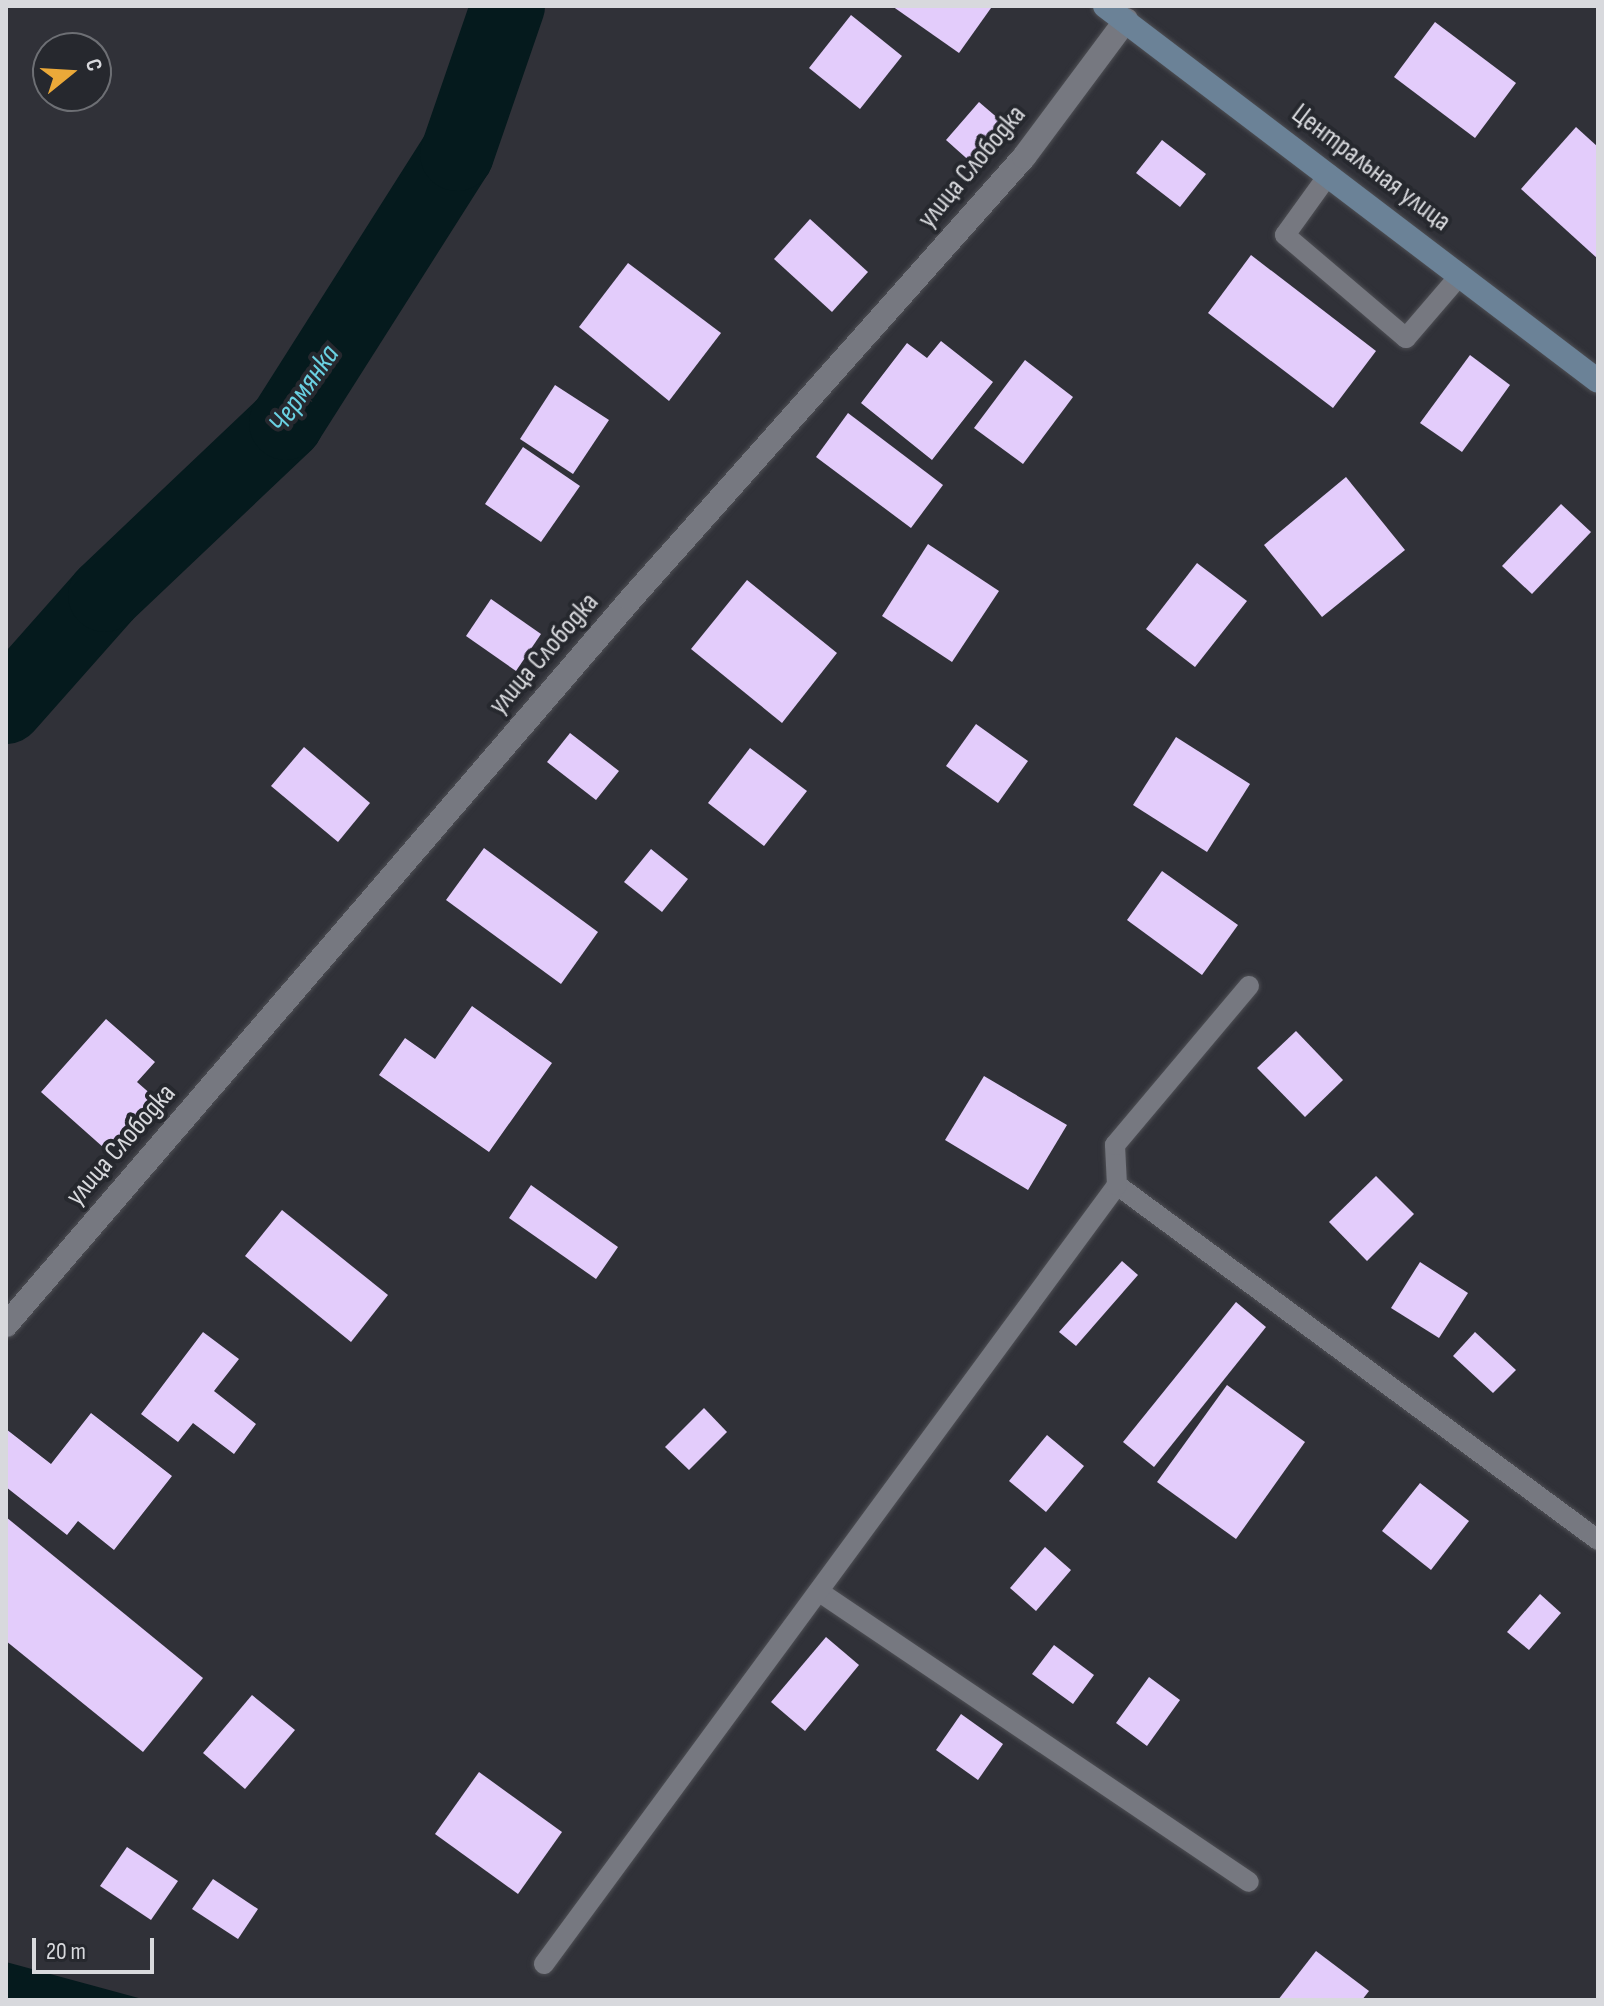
<!DOCTYPE html>
<html>
<head>
<meta charset="utf-8">
<style>
  body { margin:0 }
  #map { position:relative; width:1604px; height:2006px; overflow:hidden; background:#303138; font-family:"Sofia Sans Condensed",sans-serif }
  div>[style] { position:absolute }
  .water>* { inset:0; background:#051a1d }
  .river>* { height:74px; margin:-37px; padding:0 37px; transform-origin:37px; border-radius:37px; background:#051a1d }
  .building>* { inset:0; background:#e3ccfb }
  .roads { filter:drop-shadow(0 0 2px #4e4f54) drop-shadow(0 0 2px #4e4f54) }
  .lane>* { height:20px; margin:-10px; padding:0 10px; transform-origin:10px; border-radius:10px; background:#767880 }
  .street>* { height:24px; margin:-12px; padding:0 12px; transform-origin:12px; border-radius:12px; background:#767880 }
  .secondary>* { height:24px; margin:-12px; padding:0 12px; transform-origin:12px; border-radius:12px; background:#6b8297 }
  span { translate:-50% -50%; white-space:nowrap; text-align:center; line-height:1.15; -webkit-text-stroke:8px #26282e; paint-order:stroke }
  .street-label { font-size:28px; color:#d8d9dd }
  .water-label { font-size:30px; color:#6ad1e2; font-style:italic }
  .frame { position:absolute; inset:0; border:8px solid #d8d9dd; pointer-events:none }
  .north { position:absolute; left:32px; top:32px; width:80px; height:80px; box-sizing:border-box; background:#26282e; border:2px solid #6d6f74; border-radius:50%; rotate:72deg; font-size:22px; font-weight:700; line-height:32px; text-align:center; color:#d8d9dd }
  .north::after { content:''; display:block; margin:auto; width:28px; height:36px; background:#eba939; clip-path:polygon(50% 0,100% 100%,50% 72%,0 100%) }
  .scale { position:absolute; left:32px; top:1938px; width:122px; height:36px; box-sizing:border-box; border:4px solid #d8d9dd; border-top:0; padding-left:10px; font-size:24px; line-height:28px; white-space:nowrap; color:#d8d9dd; -webkit-text-stroke:6px #26282e; paint-order:stroke }
</style>
</head>
<body>
<div id="map">
  <div class="water">
    <div style="clip-path:polygon(6px 1962px,146px 2000px,6px 2000px)"></div>
  </div>
  <div class="river">
    <div style="left:6px;top:707px;width:149px;rotate:-48.5deg"></div>
    <div style="left:105px;top:595px;width:250px;rotate:-43.5deg"></div>
    <div style="left:286px;top:423px;width:319px;rotate:-57.6deg"></div>
    <div style="left:457px;top:154px;width:157px;rotate:-71deg"></div>
  </div>
  <div class="building">
    <div style="clip-path:polygon(892px 6px,989px 6px,991px 8px,959px 53px)"></div>
    <div style="clip-path:polygon(851px 15px,902px 56px,860px 109px,809px 68px)"></div>
    <div style="clip-path:polygon(1435px 22px,1516px 83px,1475px 138px,1394px 77px)"></div>
    <div style="clip-path:polygon(979px 102px,1007px 126px,974px 165px,946px 140px)"></div>
    <div style="clip-path:polygon(1576px 127px,1598px 147px,1598px 259px,1521px 189px)"></div>
    <div style="clip-path:polygon(1162px 140px,1206px 174px,1180px 207px,1136px 173px)"></div>
    <div style="clip-path:polygon(810px 219px,868px 272px,832px 312px,774px 259px)"></div>
    <div style="clip-path:polygon(1251px 255px,1376px 351px,1333px 408px,1208px 313px)"></div>
    <div style="clip-path:polygon(628px 263px,721px 333px,669px 401px,579px 327px)"></div>
    <div style="clip-path:polygon(941px 341px,993px 382px,932px 460px,861px 403px,907px 343px,927px 358px)"></div>
    <div style="clip-path:polygon(1470px 355px,1510px 385px,1462px 452px,1420px 423px)"></div>
    <div style="clip-path:polygon(1025px 360px,1073px 397px,1023px 464px,974px 428px)"></div>
    <div style="clip-path:polygon(555px 385px,609px 420px,573px 474px,520px 439px)"></div>
    <div style="clip-path:polygon(848px 413px,943px 485px,911px 528px,816px 457px)"></div>
    <div style="clip-path:polygon(523px 447px,580px 486px,541px 542px,485px 504px)"></div>
    <div style="clip-path:polygon(1346px 477px,1405px 550px,1322px 617px,1264px 545px)"></div>
    <div style="clip-path:polygon(1561px 504px,1591px 532px,1532px 594px,1502px 566px)"></div>
    <div style="clip-path:polygon(928px 544px,999px 591px,952px 662px,882px 616px)"></div>
    <div style="clip-path:polygon(1197px 563px,1247px 601px,1195px 667px,1146px 629px)"></div>
    <div style="clip-path:polygon(747px 580px,837px 653px,782px 723px,691px 649px)"></div>
    <div style="clip-path:polygon(491px 599px,541px 634px,516px 671px,466px 636px)"></div>
    <div style="clip-path:polygon(976px 724px,1028px 761px,998px 803px,946px 766px)"></div>
    <div style="clip-path:polygon(570px 733px,619px 771px,596px 800px,547px 762px)"></div>
    <div style="clip-path:polygon(1176px 737px,1250px 784px,1207px 852px,1133px 805px)"></div>
    <div style="clip-path:polygon(304px 747px,370px 803px,338px 842px,271px 786px)"></div>
    <div style="clip-path:polygon(750px 748px,807px 791px,764px 846px,708px 803px)"></div>
    <div style="clip-path:polygon(484px 848px,598px 932px,561px 984px,446px 900px)"></div>
    <div style="clip-path:polygon(651px 849px,688px 879px,662px 912px,624px 882px)"></div>
    <div style="clip-path:polygon(1162px 871px,1238px 925px,1202px 975px,1127px 920px)"></div>
    <div style="clip-path:polygon(472px 1006px,552px 1063px,489px 1152px,379px 1075px,405px 1038px,435px 1059px)"></div>
    <div style="clip-path:polygon(106px 1019px,155px 1062px,137px 1082px,161px 1103px,113px 1156px,41px 1092px)"></div>
    <div style="clip-path:polygon(1296px 1031px,1343px 1080px,1305px 1117px,1257px 1068px)"></div>
    <div style="clip-path:polygon(984px 1076px,1067px 1125px,1028px 1190px,945px 1140px)"></div>
    <div style="clip-path:polygon(1376px 1176px,1414px 1214px,1367px 1261px,1329px 1222px)"></div>
    <div style="clip-path:polygon(531px 1185px,618px 1247px,596px 1279px,509px 1218px)"></div>
    <div style="clip-path:polygon(282px 1210px,388px 1295px,351px 1342px,245px 1256px)"></div>
    <div style="clip-path:polygon(1122px 1261px,1138px 1275px,1076px 1346px,1059px 1332px)"></div>
    <div style="clip-path:polygon(1420px 1262px,1468px 1293px,1439px 1338px,1391px 1308px)"></div>
    <div style="clip-path:polygon(1236px 1302px,1266px 1327px,1154px 1467px,1123px 1442px)"></div>
    <div style="clip-path:polygon(203px 1332px,239px 1359px,214px 1391px,256px 1424px,234px 1454px,193px 1423px,178px 1442px,141px 1414px)"></div>
    <div style="clip-path:polygon(1475px 1332px,1516px 1370px,1493px 1393px,1453px 1356px)"></div>
    <div style="clip-path:polygon(1227px 1385px,1305px 1442px,1236px 1539px,1157px 1482px)"></div>
    <div style="clip-path:polygon(704px 1408px,727px 1432px,689px 1470px,665px 1447px)"></div>
    <div style="clip-path:polygon(91px 1413px,172px 1476px,114px 1550px,78px 1521px,67px 1535px,6px 1487px,6px 1429px,51px 1464px)"></div>
    <div style="clip-path:polygon(1047px 1435px,1084px 1466px,1046px 1512px,1009px 1481px)"></div>
    <div style="clip-path:polygon(1420px 1483px,1469px 1521px,1431px 1570px,1382px 1531px)"></div>
    <div style="clip-path:polygon(6px 1517px,203px 1678px,143px 1752px,6px 1641px)"></div>
    <div style="clip-path:polygon(1045px 1547px,1071px 1570px,1036px 1611px,1010px 1588px)"></div>
    <div style="clip-path:polygon(1540px 1594px,1561px 1613px,1529px 1650px,1507px 1632px)"></div>
    <div style="clip-path:polygon(826px 1637px,859px 1665px,805px 1731px,771px 1702px)"></div>
    <div style="clip-path:polygon(1054px 1645px,1094px 1675px,1073px 1704px,1032px 1674px)"></div>
    <div style="clip-path:polygon(1149px 1677px,1180px 1700px,1147px 1746px,1116px 1723px)"></div>
    <div style="clip-path:polygon(252px 1695px,295px 1730px,245px 1789px,203px 1753px)"></div>
    <div style="clip-path:polygon(961px 1714px,1003px 1744px,978px 1780px,936px 1750px)"></div>
    <div style="clip-path:polygon(479px 1772px,562px 1832px,518px 1894px,435px 1834px)"></div>
    <div style="clip-path:polygon(127px 1847px,178px 1881px,151px 1920px,100px 1886px)"></div>
    <div style="clip-path:polygon(213px 1879px,258px 1909px,238px 1939px,192px 1909px)"></div>
    <div style="clip-path:polygon(1316px 1951px,1369px 1991px,1362px 2000px,1278px 2000px)"></div>
  </div>
  <div class="roads">
    <div class="lane">
      <div style="left:1329px;top:174px;width:75px;rotate:125.8deg"></div>
      <div style="left:1285px;top:235px;width:159px;rotate:40.4deg"></div>
      <div style="left:1406px;top:338px;width:84px;rotate:-49.3deg"></div>
      <div style="left:1117px;top:1185px;width:598px;rotate:36.43deg"></div>
      <div style="left:821px;top:1593px;width:516px;rotate:34.03deg"></div>
      <div style="left:544px;top:1964px;width:967px;rotate:-53.66deg"></div>
      <div style="left:1117px;top:1185px;width:40px;rotate:-92.9deg"></div>
      <div style="left:1115px;top:1145px;width:208px;rotate:-49.9deg"></div>
    </div>
    <div class="street">
      <div style="left:6px;top:1325px;width:957px;rotate:-49.28deg"></div>
      <div style="left:630px;top:600px;width:593px;rotate:-48.35deg"></div>
      <div style="left:1024px;top:157px;width:171px;rotate:-53.3deg"></div>
    </div>
    <div class="secondary">
      <div style="left:1105px;top:6px;width:619px;rotate:37.26deg"></div>
    </div>
  </div>
  <div class="street-label">
    <span style="left:972px;top:167px;rotate:-50deg">улица Слободка</span>
    <span style="left:1371px;top:168px;rotate:37deg">Центральная улица</span>
    <span style="left:544px;top:654px;rotate:-49deg">улица Слободка</span>
    <span style="left:121px;top:1145px;rotate:-49deg">улица Слободка</span>
  </div>
  <div class="water-label">
    <span style="left:304px;top:389px;rotate:-55deg">Чермянка</span>
  </div>
  <div class="frame"></div>
  <div class="north">С</div>
  <div class="scale">20 m</div>
</div>
</body>
</html>
